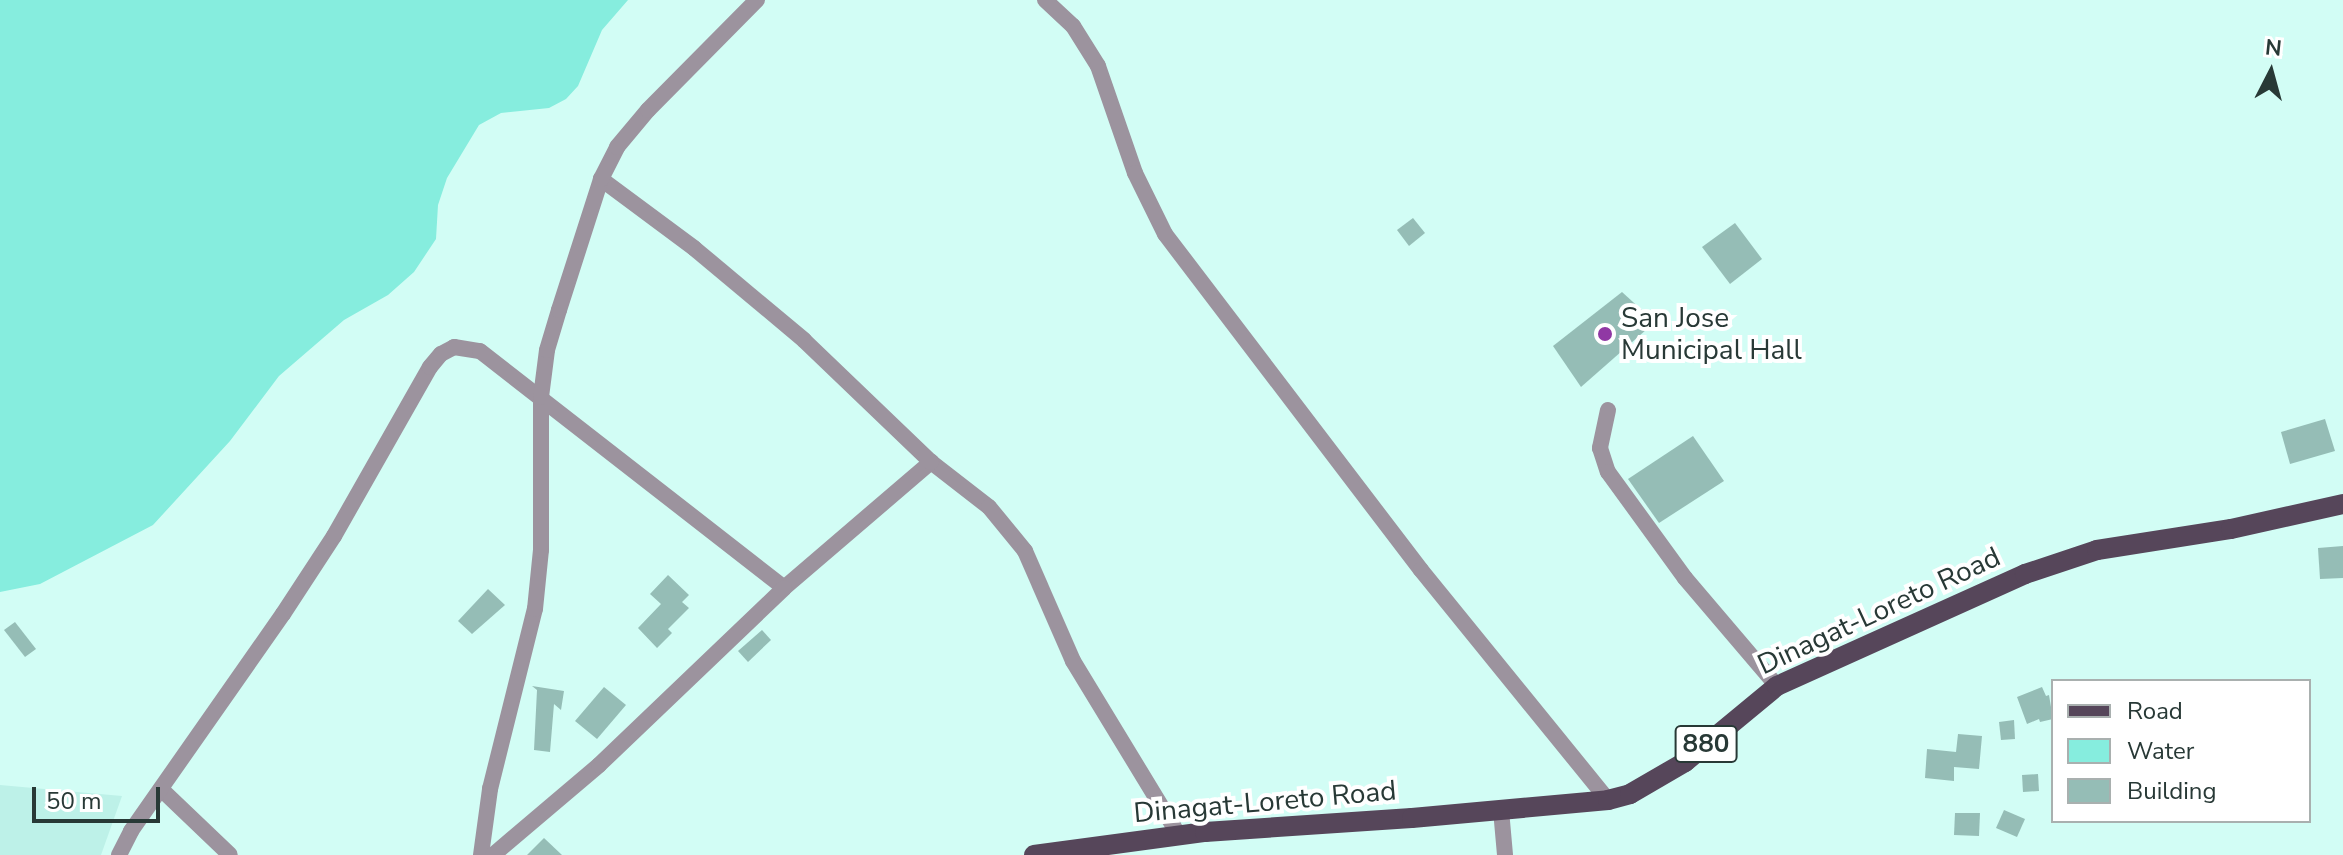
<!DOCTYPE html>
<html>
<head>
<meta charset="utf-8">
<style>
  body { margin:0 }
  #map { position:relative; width:2343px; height:855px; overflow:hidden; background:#d2fdf5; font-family:"Nunito Sans",sans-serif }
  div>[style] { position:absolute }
  .built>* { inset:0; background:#bdf1e8 }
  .water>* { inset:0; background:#86edde }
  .building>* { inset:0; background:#95bdb6 }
  .minor>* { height:16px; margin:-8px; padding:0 8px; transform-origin:8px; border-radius:8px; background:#9c939e }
  .major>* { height:20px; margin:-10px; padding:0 10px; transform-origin:10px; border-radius:10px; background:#56465a }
  .dots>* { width:22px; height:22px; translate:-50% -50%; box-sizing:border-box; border:4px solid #fff; border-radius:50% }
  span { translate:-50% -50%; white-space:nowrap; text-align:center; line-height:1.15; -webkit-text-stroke:8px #fff; paint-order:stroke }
  .shield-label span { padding:2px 6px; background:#fff; border:2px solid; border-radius:6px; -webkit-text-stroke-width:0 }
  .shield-label { font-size:26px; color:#283936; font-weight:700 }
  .poi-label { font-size:28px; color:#283936 }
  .left { translate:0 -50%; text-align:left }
  .street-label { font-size:28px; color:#283936 }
  .legend { position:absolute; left:2051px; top:679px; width:260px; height:144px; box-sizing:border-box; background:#fff; border:2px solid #a9b0af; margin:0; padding:10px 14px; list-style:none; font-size:24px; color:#283936 }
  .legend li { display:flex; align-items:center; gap:16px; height:40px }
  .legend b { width:40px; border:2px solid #a9b0af }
  .north { position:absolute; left:2231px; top:32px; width:80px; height:80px; -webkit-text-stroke:6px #fff; paint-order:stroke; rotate:6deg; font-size:22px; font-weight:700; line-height:32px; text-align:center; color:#283936 }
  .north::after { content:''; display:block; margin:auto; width:28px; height:36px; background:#283936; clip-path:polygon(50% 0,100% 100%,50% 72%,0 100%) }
  .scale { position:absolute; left:32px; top:787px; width:128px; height:36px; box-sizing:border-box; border:4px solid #283936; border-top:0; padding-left:10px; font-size:24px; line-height:28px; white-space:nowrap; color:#283936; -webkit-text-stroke:6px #fff; paint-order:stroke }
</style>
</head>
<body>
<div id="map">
  <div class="built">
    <div style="clip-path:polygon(0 785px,122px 796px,101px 855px,0 855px)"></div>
  </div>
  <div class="water">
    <div style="clip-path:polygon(0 0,628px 0,602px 30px,578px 86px,566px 99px,549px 108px,501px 113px,479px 125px,447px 178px,438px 205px,436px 239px,414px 272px,388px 295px,344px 320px,279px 376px,230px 441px,153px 525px,40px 584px,0 592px)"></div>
  </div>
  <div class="building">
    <div style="clip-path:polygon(1413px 218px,1425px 233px,1409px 246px,1397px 230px)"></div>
    <div style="clip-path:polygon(1735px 223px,1762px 259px,1730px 284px,1702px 247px)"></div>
    <div style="clip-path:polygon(1622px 292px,1655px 322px,1581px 387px,1553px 346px)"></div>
    <div style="clip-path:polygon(2325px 419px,2335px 451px,2290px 464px,2281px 432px)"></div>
    <div style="clip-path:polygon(1693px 436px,1724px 481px,1659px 523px,1628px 479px)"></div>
    <div style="clip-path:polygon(2343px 546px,2343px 578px,2320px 579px,2318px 548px)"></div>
    <div style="clip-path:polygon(668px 575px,689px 595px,682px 602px,689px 608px,668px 629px,672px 633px,657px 648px,638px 628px,661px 604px,650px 594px)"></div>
    <div style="clip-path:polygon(488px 589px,505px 605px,472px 634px,458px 621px)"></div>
    <div style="clip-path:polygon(15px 622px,36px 649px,25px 657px,4px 630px)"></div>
    <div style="clip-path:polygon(762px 630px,771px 640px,748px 662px,738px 651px)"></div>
    <div style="clip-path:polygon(532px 686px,564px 691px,561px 710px,554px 704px,550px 752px,534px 750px,537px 690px)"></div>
    <div style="clip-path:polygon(604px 687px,626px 705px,597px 739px,575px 721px)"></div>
    <div style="clip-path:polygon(2042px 687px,2046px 696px,2049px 695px,2053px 719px,2040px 722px,2039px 719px,2027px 724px,2017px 697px)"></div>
    <div style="clip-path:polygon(2014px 720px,2015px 739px,2001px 740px,1999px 722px)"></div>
    <div style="clip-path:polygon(1958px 734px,1982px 736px,1979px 769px,1954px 767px,1954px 781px,1925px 778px,1927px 749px,1956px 752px)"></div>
    <div style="clip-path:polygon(2038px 774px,2039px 791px,2023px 792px,2022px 775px)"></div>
    <div style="clip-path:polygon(2004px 810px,2025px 819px,2017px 837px,1996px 828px)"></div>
    <div style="clip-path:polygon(1955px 813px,1980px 813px,1979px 836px,1954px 835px)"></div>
    <div style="clip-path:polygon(544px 838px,562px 855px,527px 855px)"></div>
  </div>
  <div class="minor">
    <div style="left:1045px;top:0;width:38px;rotate:43deg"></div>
    <div style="left:1073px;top:26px;width:47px;rotate:58deg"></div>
    <div style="left:1098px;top:66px;width:113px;rotate:70.9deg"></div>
    <div style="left:1135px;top:173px;width:68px;rotate:63.8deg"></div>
    <div style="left:1165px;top:234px;width:422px;rotate:52.7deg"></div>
    <div style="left:1421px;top:570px;width:296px;rotate:50.9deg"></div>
    <div style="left:1608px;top:410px;width:39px;rotate:102deg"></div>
    <div style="left:1600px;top:448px;width:25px;rotate:72deg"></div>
    <div style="left:1608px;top:472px;width:131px;rotate:54deg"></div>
    <div style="left:1685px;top:578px;width:142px;rotate:49.6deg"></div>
    <div style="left:931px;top:462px;width:73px;rotate:37.8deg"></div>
    <div style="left:989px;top:507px;width:57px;rotate:50.7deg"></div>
    <div style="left:1025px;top:551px;width:120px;rotate:66.4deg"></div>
    <div style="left:1073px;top:661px;width:204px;rotate:58.7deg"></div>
    <div style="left:161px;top:789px;width:95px;rotate:43.7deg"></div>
    <div style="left:1501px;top:810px;width:45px;rotate:84.9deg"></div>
    <div style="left:119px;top:855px;width:27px;rotate:-63deg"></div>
    <div style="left:131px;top:831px;width:265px;rotate:-55deg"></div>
    <div style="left:283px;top:614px;width:93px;rotate:-56.8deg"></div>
    <div style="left:334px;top:536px;width:194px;rotate:-60.4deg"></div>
    <div style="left:430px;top:367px;width:17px;rotate:-50deg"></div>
    <div style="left:441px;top:354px;width:15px;rotate:-28deg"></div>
    <div style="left:454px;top:347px;width:26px;rotate:9deg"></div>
    <div style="left:480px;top:351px;width:385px;rotate:37.9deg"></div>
    <div style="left:784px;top:588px;width:194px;rotate:-40.6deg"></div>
    <div style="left:931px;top:462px;width:176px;rotate:-136.2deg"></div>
    <div style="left:804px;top:340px;width:143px;rotate:-140.1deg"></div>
    <div style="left:694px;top:248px;width:116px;rotate:-143.4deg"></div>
    <div style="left:481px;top:855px;width:67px;rotate:-82.2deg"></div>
    <div style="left:490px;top:789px;width:186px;rotate:-76deg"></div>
    <div style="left:535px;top:609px;width:59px;rotate:-84.2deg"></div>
    <div style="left:541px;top:550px;width:153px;rotate:-90deg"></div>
    <div style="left:541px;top:397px;width:47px;rotate:-82.7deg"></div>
    <div style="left:547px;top:350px;width:42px;rotate:-73.3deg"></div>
    <div style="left:559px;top:310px;width:138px;rotate:-72.2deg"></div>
    <div style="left:601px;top:179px;width:36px;rotate:-63deg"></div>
    <div style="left:617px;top:147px;width:48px;rotate:-50deg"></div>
    <div style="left:648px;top:110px;width:155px;rotate:-45.3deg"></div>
    <div style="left:493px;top:855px;width:139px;rotate:-40.3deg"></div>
    <div style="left:599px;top:765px;width:256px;rotate:-43.7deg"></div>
  </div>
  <div class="major">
    <div style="left:1034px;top:855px;width:173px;rotate:-7.7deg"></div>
    <div style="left:1205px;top:832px;width:207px;rotate:-3.9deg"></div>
    <div style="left:1412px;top:818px;width:197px;rotate:-5.2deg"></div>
    <div style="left:1608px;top:800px;width:23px;rotate:-15deg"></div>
    <div style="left:1630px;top:794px;width:64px;rotate:-30.2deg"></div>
    <div style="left:1685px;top:762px;width:119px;rotate:-39.6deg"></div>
    <div style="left:1777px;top:686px;width:272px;rotate:-24.3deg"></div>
    <div style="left:2025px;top:574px;width:76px;rotate:-18.4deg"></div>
    <div style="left:2097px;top:550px;width:136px;rotate:-8.9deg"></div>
    <div style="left:2231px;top:529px;width:115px;rotate:-12.6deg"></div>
  </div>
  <div class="dots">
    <div style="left:1605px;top:334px;background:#9038a4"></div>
  </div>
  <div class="shield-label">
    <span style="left:1706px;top:744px">880</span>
  </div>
  <div class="poi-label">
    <span class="left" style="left:1621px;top:334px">San Jose<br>Municipal Hall</span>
  </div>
  <div class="street-label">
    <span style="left:1879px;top:611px;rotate:-25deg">Dinagat-Loreto Road</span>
    <span style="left:1265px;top:802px;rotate:-5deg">Dinagat-Loreto Road</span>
  </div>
  <ul class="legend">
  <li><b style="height:10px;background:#56465a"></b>Road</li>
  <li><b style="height:22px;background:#86edde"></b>Water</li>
  <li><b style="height:22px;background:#95bdb6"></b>Building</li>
  </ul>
  <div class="north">N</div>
  <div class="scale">50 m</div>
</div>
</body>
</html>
